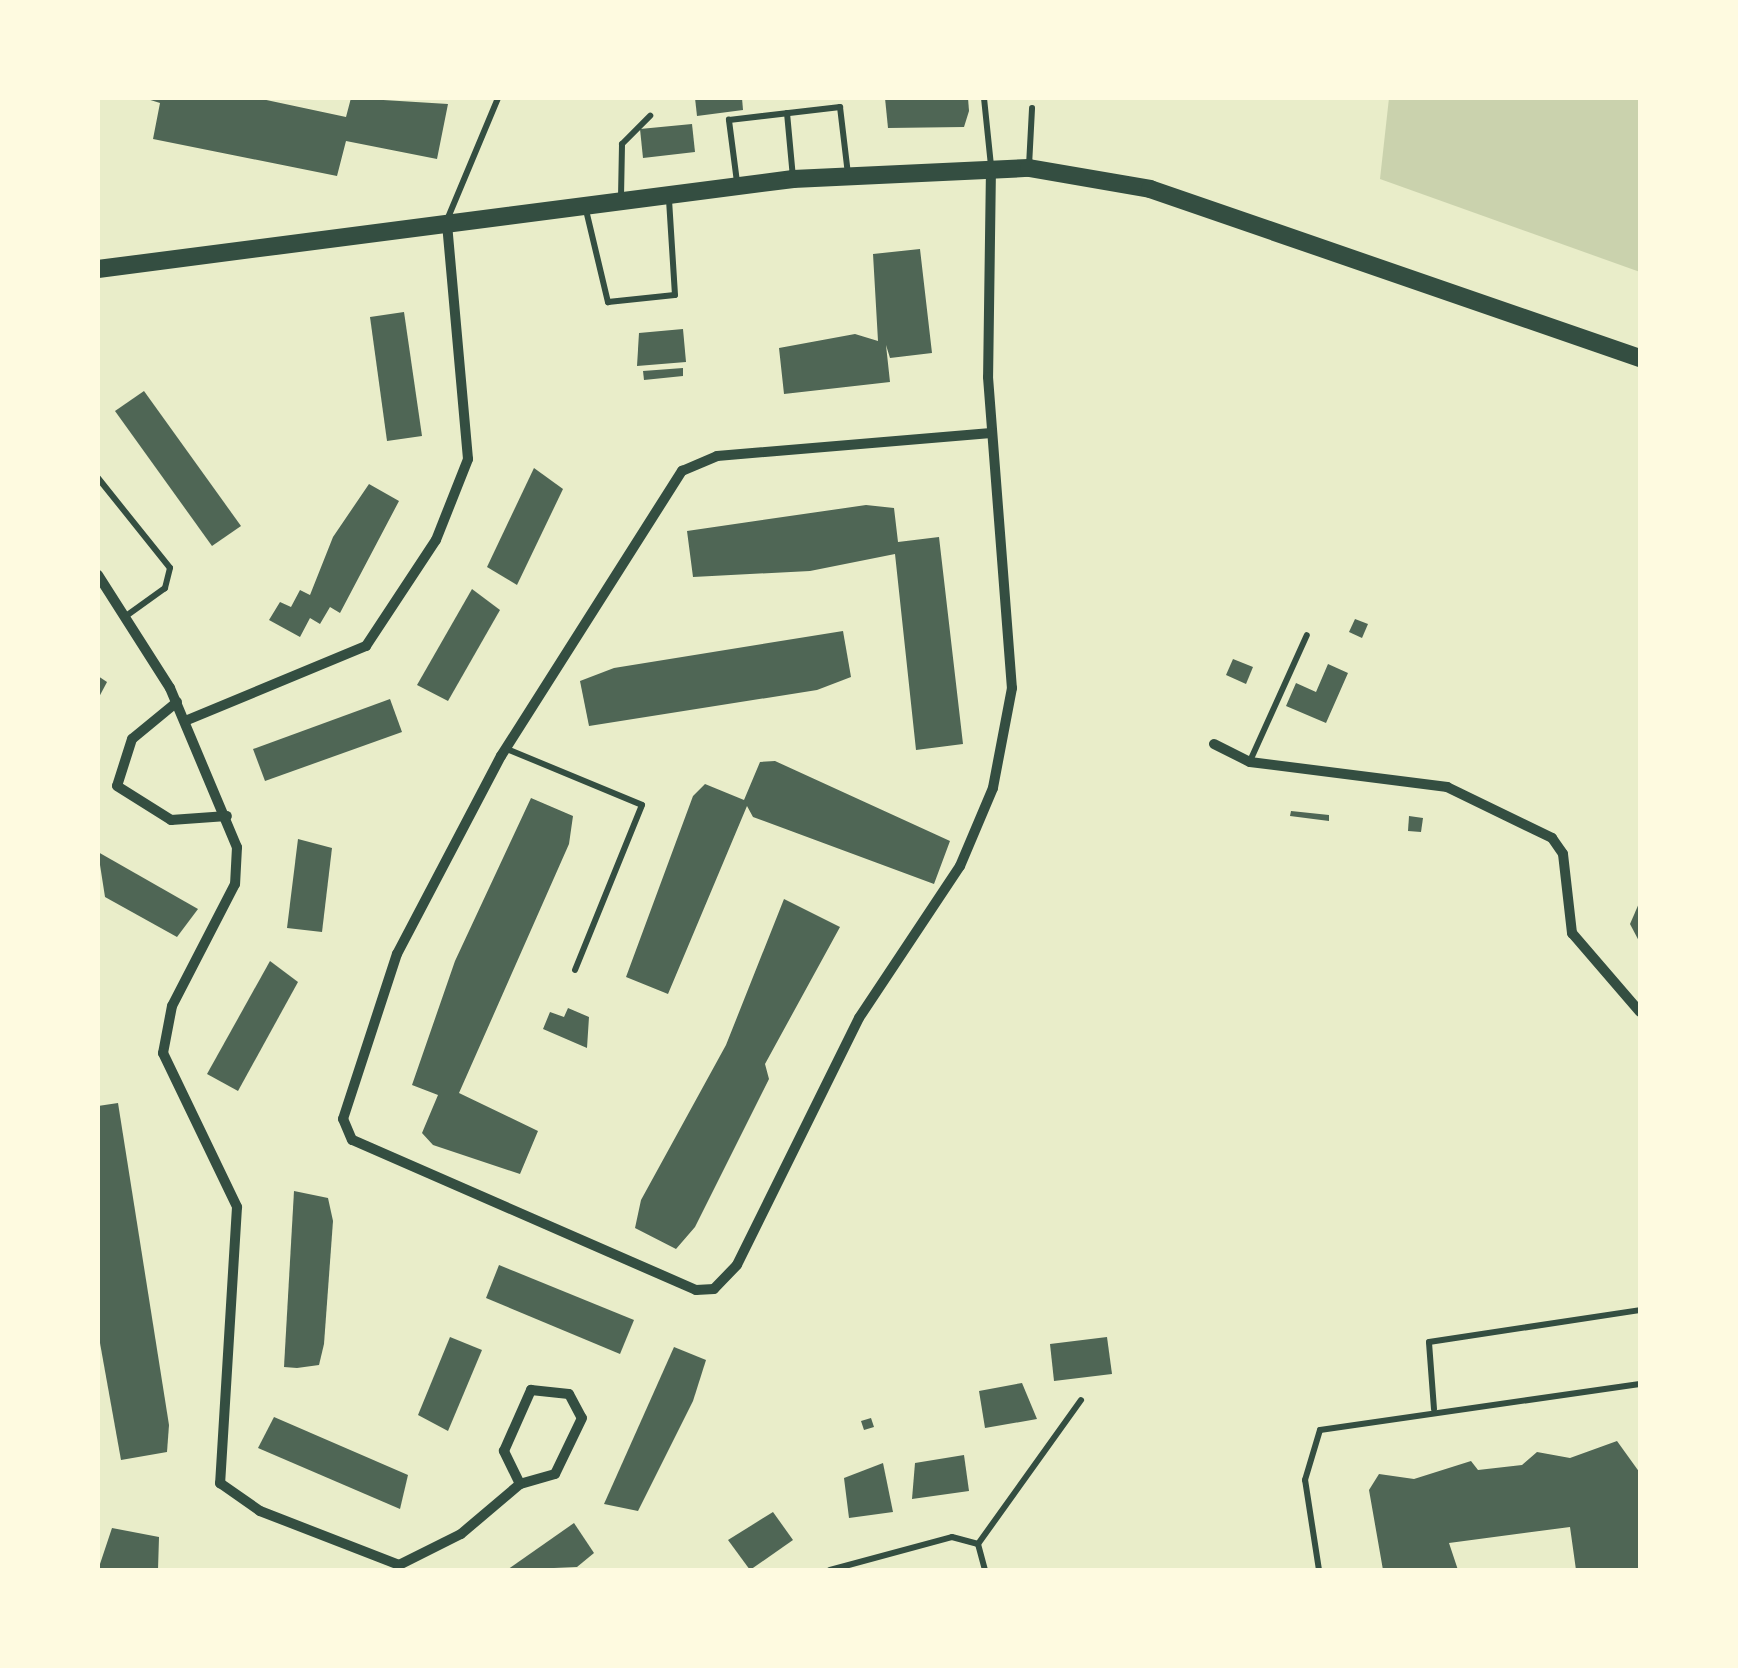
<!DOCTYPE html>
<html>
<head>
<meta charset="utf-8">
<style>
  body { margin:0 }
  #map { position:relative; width:1738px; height:1668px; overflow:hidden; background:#e9edc9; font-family:"Fira Sans",sans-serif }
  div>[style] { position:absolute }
  .green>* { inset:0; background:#cad2ad }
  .building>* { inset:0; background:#4f6655 }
  .service>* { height:6px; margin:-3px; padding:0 3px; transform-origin:3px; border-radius:3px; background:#344e41 }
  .minor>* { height:10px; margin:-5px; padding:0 5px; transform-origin:5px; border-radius:5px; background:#344e41 }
  .primary>* { height:18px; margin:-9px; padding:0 9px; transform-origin:9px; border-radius:9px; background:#344e41 }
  span { translate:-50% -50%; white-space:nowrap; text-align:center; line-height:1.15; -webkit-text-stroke:8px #fefae0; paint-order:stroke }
  .frame { position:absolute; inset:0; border:100px solid #fefae0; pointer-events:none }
</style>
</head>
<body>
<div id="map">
  <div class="green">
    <div style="clip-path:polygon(1389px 98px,1640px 98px,1640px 272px,1380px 179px)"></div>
  </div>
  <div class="building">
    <div style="clip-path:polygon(144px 98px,257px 98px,346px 117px,351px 98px,448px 104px,437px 159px,346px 141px,337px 176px,153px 139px,160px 103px)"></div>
    <div style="clip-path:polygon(695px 98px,742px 98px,743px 110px,697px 116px)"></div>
    <div style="clip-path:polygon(885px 98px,968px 98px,969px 111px,964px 127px,888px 128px)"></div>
    <div style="clip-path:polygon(692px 124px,695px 152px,643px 158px,640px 129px)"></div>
    <div style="clip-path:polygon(920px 249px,932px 353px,890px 358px,886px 345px,890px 382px,784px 394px,779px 348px,855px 334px,878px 341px,873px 254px)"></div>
    <div style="clip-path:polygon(404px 312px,422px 436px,387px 441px,370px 317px)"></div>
    <div style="clip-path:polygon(683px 329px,686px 362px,637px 366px,639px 333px)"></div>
    <div style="clip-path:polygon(683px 368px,683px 376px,644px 380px,643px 371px)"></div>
    <div style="clip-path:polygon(144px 391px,241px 526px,212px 546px,115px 411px)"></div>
    <div style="clip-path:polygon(534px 468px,563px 489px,517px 585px,487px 567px)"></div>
    <div style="clip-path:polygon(369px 484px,399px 501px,340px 613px,330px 607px,320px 624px,310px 618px,300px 637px,269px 620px,280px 602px,291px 607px,300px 590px,310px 595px,333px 537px)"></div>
    <div style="clip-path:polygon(866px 505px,894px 508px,898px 542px,939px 537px,963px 744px,916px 750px,895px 554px,810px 571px,693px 577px,687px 531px)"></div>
    <div style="clip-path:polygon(472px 589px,500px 610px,448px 701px,417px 685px)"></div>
    <div style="clip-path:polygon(1355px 619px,1368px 624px,1362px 638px,1349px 632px)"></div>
    <div style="clip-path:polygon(843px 631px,851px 677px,817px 690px,589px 726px,580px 681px,614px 668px)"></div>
    <div style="clip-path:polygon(1233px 659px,1253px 667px,1246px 684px,1226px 675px)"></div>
    <div style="clip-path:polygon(1328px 664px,1348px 673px,1326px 723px,1286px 706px,1296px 683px,1316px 692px)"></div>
    <div style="clip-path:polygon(98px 676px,107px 682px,98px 699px)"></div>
    <div style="clip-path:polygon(390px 699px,402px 732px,265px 781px,253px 749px)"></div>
    <div style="clip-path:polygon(775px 761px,950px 841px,934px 884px,753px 817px,747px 806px,668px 994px,626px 977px,693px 796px,705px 784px,744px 800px,760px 762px)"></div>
    <div style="clip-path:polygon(531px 798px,573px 816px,569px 844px,459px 1093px,538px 1131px,520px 1174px,433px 1145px,422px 1133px,438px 1095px,412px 1085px,455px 961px)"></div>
    <div style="clip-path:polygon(1291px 811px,1329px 815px,1329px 821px,1290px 816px)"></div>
    <div style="clip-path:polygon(1409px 816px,1423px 818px,1421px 832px,1408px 831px)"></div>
    <div style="clip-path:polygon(298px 839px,332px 848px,322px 932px,287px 928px)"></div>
    <div style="clip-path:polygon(98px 852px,198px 909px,177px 937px,105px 897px)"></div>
    <div style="clip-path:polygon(784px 899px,840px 927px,765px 1064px,769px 1079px,695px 1227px,676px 1249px,635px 1228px,641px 1200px,726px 1045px)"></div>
    <div style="clip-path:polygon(1640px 901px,1640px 943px,1630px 924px)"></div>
    <div style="clip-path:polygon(270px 961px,298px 982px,238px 1091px,207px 1074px)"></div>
    <div style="clip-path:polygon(568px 1008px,589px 1017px,587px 1048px,543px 1029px,550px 1012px,564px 1017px)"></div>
    <div style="clip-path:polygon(118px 1103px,169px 1425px,167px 1452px,121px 1460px,98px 1332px,98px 1106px)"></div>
    <div style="clip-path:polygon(294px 1191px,328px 1198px,333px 1221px,324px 1344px,319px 1365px,297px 1368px,284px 1367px)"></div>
    <div style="clip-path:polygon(499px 1265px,634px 1320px,620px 1354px,486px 1298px)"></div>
    <div style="clip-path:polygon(450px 1337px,482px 1350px,448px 1431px,418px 1415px)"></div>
    <div style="clip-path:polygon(1107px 1337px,1112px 1374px,1054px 1381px,1050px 1344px)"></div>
    <div style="clip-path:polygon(674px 1347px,706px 1360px,693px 1401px,638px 1511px,604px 1504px)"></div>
    <div style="clip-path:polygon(1022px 1383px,1037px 1419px,985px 1428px,979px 1391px)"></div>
    <div style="clip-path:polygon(274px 1417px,408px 1475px,400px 1509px,258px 1448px)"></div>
    <div style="clip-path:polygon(871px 1418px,874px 1427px,864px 1430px,861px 1421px)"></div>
    <div style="clip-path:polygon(1617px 1441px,1640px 1473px,1640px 1570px,1576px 1570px,1570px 1527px,1449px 1543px,1458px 1570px,1383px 1570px,1369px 1490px,1379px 1474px,1414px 1479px,1471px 1461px,1478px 1470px,1522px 1465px,1537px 1452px,1570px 1458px)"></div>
    <div style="clip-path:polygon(964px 1455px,969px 1491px,912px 1499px,915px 1463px)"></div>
    <div style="clip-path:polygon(883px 1463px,893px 1512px,849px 1518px,844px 1478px)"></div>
    <div style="clip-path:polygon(773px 1512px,793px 1540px,750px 1570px,728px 1540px)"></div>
    <div style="clip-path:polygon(574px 1523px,594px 1553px,577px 1567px,507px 1570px)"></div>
    <div style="clip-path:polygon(112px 1528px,159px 1537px,158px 1570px,98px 1570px)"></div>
  </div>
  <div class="service">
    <div style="left:984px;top:98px;width:68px;rotate:84.1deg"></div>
    <div style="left:787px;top:113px;width:65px;rotate:84.7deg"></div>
    <div style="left:1029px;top:166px;width:58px;rotate:-87deg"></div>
    <div style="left:737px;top:182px;width:63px;rotate:-97.4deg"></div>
    <div style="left:729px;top:120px;width:112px;rotate:-6.7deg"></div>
    <div style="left:840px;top:107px;width:67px;rotate:83.2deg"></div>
    <div style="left:621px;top:197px;width:53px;rotate:-88.9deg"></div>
    <div style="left:622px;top:144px;width:40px;rotate:-45deg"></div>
    <div style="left:586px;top:210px;width:95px;rotate:76.6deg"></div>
    <div style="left:608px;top:302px;width:67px;rotate:-6deg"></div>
    <div style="left:675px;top:295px;width:96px;rotate:-93.6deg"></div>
    <div style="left:447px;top:220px;width:132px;rotate:-67.3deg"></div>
    <div style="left:98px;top:478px;width:115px;rotate:51.3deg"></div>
    <div style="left:170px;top:568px;width:21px;rotate:104deg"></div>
    <div style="left:165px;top:588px;width:48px;rotate:144.3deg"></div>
    <div style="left:507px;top:749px;width:146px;rotate:22.5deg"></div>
    <div style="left:642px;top:805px;width:178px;rotate:112.1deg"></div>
    <div style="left:1250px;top:761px;width:138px;rotate:-65.7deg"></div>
    <div style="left:1434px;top:1409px;width:67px;rotate:-94.3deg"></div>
    <div style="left:1429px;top:1342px;width:213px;rotate:-8.6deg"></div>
    <div style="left:978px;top:1544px;width:177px;rotate:-54.4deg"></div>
    <div style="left:830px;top:1570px;width:126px;rotate:-15.1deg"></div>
    <div style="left:952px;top:1537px;width:27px;rotate:15deg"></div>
    <div style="left:978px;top:1544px;width:27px;rotate:75deg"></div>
    <div style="left:1319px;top:1570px;width:91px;rotate:-98.8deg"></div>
    <div style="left:1305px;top:1480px;width:52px;rotate:-73.3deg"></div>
    <div style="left:1320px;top:1430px;width:323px;rotate:-8.2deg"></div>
  </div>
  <div class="minor">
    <div style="left:991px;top:167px;width:210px;rotate:90.8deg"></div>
    <div style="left:988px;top:377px;width:312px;rotate:85.6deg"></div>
    <div style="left:1012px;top:688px;width:102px;rotate:100.8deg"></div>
    <div style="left:993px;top:788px;width:85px;rotate:112.9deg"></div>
    <div style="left:960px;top:866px;width:182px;rotate:123.6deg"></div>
    <div style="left:859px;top:1018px;width:275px;rotate:116.3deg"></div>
    <div style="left:737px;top:1265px;width:33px;rotate:134deg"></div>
    <div style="left:714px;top:1289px;width:18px;rotate:177deg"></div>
    <div style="left:696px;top:1290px;width:375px;rotate:-156.4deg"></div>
    <div style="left:352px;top:1140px;width:23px;rotate:-113deg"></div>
    <div style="left:343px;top:1119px;width:174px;rotate:-71.9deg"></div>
    <div style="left:397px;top:954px;width:224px;rotate:-62.3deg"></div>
    <div style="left:501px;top:756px;width:338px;rotate:-57.6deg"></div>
    <div style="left:682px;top:471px;width:38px;rotate:-23deg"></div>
    <div style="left:717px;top:456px;width:275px;rotate:-4.8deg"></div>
    <div style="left:98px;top:575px;width:134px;rotate:57.5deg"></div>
    <div style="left:170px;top:688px;width:173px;rotate:67.2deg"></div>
    <div style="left:237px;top:847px;width:37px;rotate:93deg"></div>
    <div style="left:235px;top:884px;width:137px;rotate:117.3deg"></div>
    <div style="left:172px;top:1006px;width:48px;rotate:100.8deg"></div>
    <div style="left:163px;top:1053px;width:171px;rotate:64.3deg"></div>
    <div style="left:237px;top:1207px;width:277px;rotate:93.5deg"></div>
    <div style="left:220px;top:1483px;width:49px;rotate:35deg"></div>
    <div style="left:260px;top:1511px;width:149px;rotate:21.2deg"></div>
    <div style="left:399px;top:1565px;width:69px;rotate:-26.6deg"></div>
    <div style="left:461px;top:1534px;width:77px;rotate:-40.3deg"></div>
    <div style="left:177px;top:702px;width:58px;rotate:140.6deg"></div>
    <div style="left:132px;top:739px;width:49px;rotate:107.7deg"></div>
    <div style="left:117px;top:786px;width:64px;rotate:32.2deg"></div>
    <div style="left:171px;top:820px;width:56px;rotate:-4.1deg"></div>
    <div style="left:185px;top:721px;width:196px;rotate:-22.5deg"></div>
    <div style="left:366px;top:646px;width:127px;rotate:-56.6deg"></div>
    <div style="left:436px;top:540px;width:87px;rotate:-68.4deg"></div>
    <div style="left:468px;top:459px;width:238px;rotate:-95.1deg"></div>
    <div style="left:1214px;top:744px;width:40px;rotate:26.6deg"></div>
    <div style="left:1250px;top:762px;width:199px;rotate:7.2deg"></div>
    <div style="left:1447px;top:787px;width:117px;rotate:25.9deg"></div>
    <div style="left:1552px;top:838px;width:19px;rotate:55deg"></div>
    <div style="left:1563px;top:854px;width:80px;rotate:83.5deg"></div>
    <div style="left:1572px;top:933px;width:104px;rotate:49.3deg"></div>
    <div style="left:531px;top:1390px;width:38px;rotate:6deg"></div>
    <div style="left:569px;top:1394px;width:27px;rotate:62deg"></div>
    <div style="left:582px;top:1418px;width:62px;rotate:115.7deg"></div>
    <div style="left:555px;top:1474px;width:36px;rotate:164deg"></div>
    <div style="left:520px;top:1484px;width:37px;rotate:-116deg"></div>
    <div style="left:504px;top:1451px;width:67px;rotate:-66.1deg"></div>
  </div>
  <div class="primary">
    <div style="left:98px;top:269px;width:701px;rotate:-7.38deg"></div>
    <div style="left:793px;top:179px;width:236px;rotate:-2.7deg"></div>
    <div style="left:1029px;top:168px;width:123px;rotate:9.8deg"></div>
    <div style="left:1150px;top:189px;width:518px;rotate:19.03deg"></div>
  </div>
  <div class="frame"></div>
</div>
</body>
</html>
